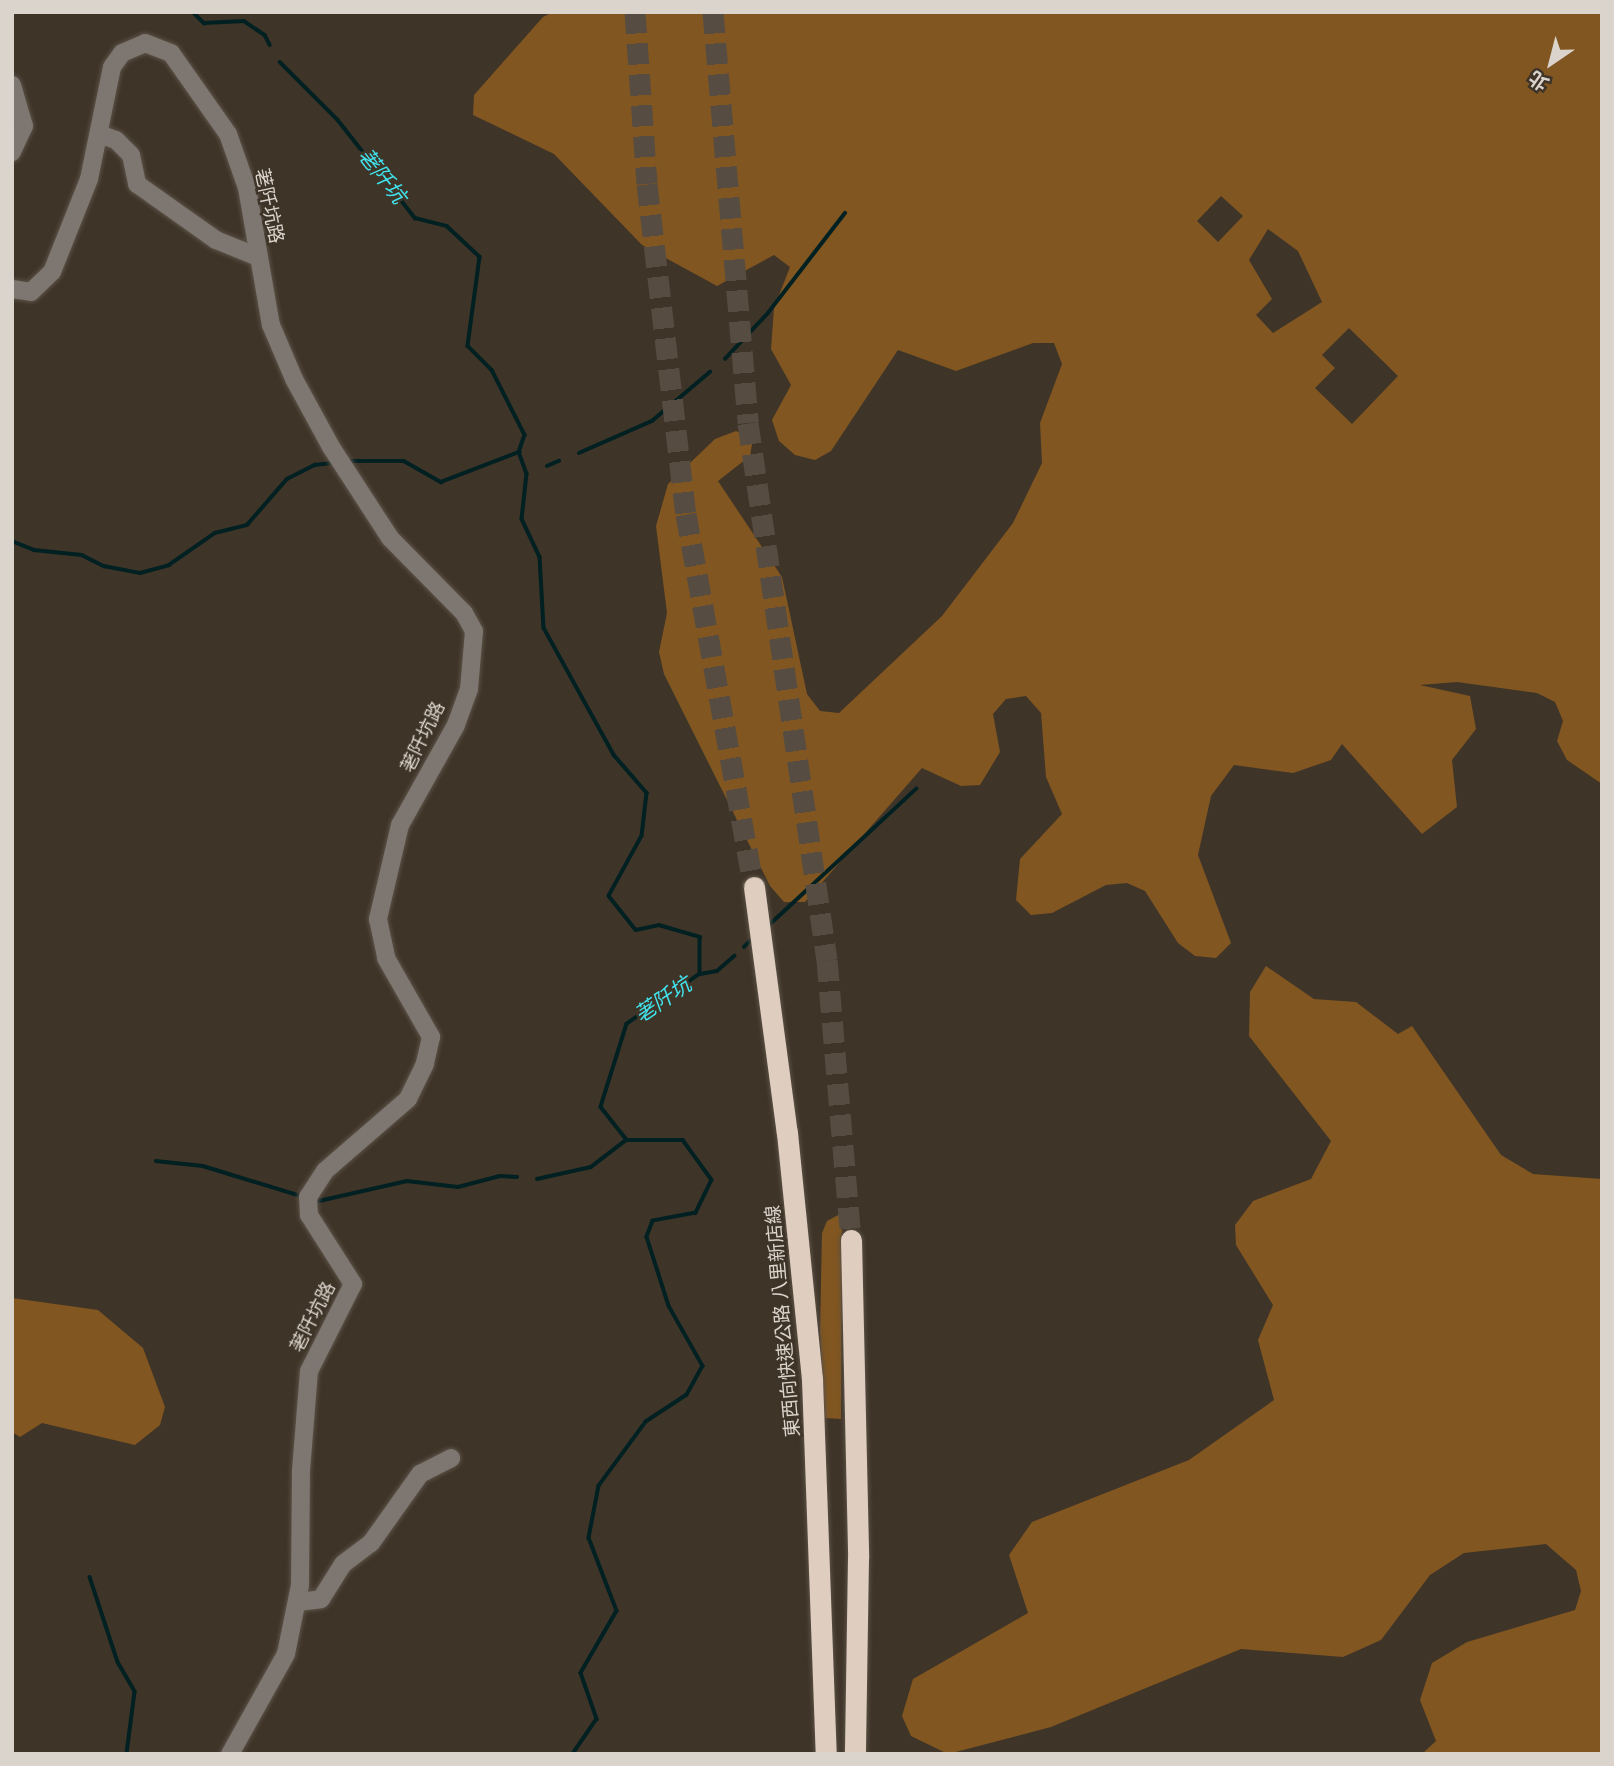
<!DOCTYPE html>
<html>
<head>
<meta charset="utf-8">
<style>
  body { margin:0 }
  #map { position:relative; width:1614px; height:1766px; overflow:hidden; background:#3f3428; font-family:Roboto,"Noto Sans TC",sans-serif }
  div>[style] { position:absolute }
  .green>* { inset:0; background:#815620 }
  .stream>* { height:3.5px; margin:-1.75px; padding:0 1.75px; transform-origin:1.75px; border-radius:1.75px; background:#002022 }
  .highway-tunnel>* { height:21px; margin-top:-10.5px; transform-origin:0; background:repeating-linear-gradient(90deg,#564c41 0 21px,transparent 0 31px) }
  .roads { filter:drop-shadow(0 0 2px #5b5146) drop-shadow(0 0 2px #5b5146) }
  .minor>* { height:18px; margin:-9px; padding:0 9px; transform-origin:9px; border-radius:9px; background:#7d7671 }
  .highway>* { height:21px; margin:-10.5px; padding:0 10.5px; transform-origin:10.5px; border-radius:10.5px; background:#dfcdc0 }
  span { translate:-50% -50%; white-space:nowrap; text-align:center; line-height:1.15; -webkit-text-stroke:5px #3f3428; paint-order:stroke }
  .street-label { font-size:19px; color:#dbd4cc }
  .water-label { font-size:21px; color:#41e3ed; font-style:italic }
  .frame { position:absolute; inset:0; border:14px solid #dbd4cc; pointer-events:none }
  .north { position:absolute; left:1516px; top:28px; width:70px; height:70px; -webkit-text-stroke:5px #3f3428; paint-order:stroke; rotate:215deg; font-size:19px; font-weight:700; line-height:28px; text-align:center; color:#dbd4cc }
  .north::after { content:''; display:block; margin:auto; width:24px; height:32px; background:#dbd4cc; clip-path:polygon(50% 0,100% 100%,50% 72%,0 100%) }
</style>
</head>
<body>
<div id="map">
  <div class="green">
    <div style="clip-path:polygon(evenodd,553px 12px,1602px 12px,1602px 784px,1567px 760px,1557px 741px,1563px 721px,1555px 702px,1537px 693px,1457px 682px,1420px 685px,1470px 696px,1476px 729px,1452px 760px,1457px 807px,1422px 834px,1342px 744px,1331px 760px,1293px 773px,1234px 765px,1211px 796px,1198px 855px,1231px 943px,1216px 958px,1195px 956px,1178px 943px,1145px 891px,1127px 883px,1106px 885px,1052px 913px,1031px 915px,1016px 900px,1020px 859px,1062px 814px,1046px 777px,1041px 713px,1026px 696px,1006px 699px,993px 714px,1000px 752px,980px 785px,961px 786px,922px 768px,805px 902px,784px 902px,770px 886px,664px 674px,659px 652px,667px 613px,656px 526px,668px 484px,715px 439px,736px 431px,753px 438px,750px 456px,718px 481px,782px 577px,807px 694px,820px 711px,839px 713px,942px 616px,1013px 523px,1042px 463px,1040px 423px,1062px 364px,1054px 343px,1033px 343px,956px 371px,898px 350px,831px 451px,815px 460px,795px 455px,779px 441px,772px 420px,791px 385px,771px 349px,774px 308px,790px 267px,774px 255px,717px 286px,642px 245px,554px 154px,473px 115px,474px 95px,543px 17px,553px 12px,1221px 196px,1243px 216px,1218px 242px,1197px 221px,1221px 196px,553px 12px,1268px 229px,1298px 251px,1322px 302px,1273px 333px,1256px 315px,1272px 299px,1249px 260px,1268px 229px,553px 12px,1349px 328px,1398px 376px,1352px 424px,1315px 388px,1335px 368px,1322px 355px,1349px 328px)"></div>
    <div style="clip-path:polygon(1266px 966px,1314px 999px,1356px 1002px,1398px 1034px,1412px 1026px,1501px 1155px,1533px 1174px,1602px 1179px,1602px 1754px,1422px 1754px,1436px 1741px,1420px 1700px,1432px 1663px,1467px 1642px,1575px 1610px,1581px 1591px,1576px 1570px,1546px 1544px,1464px 1553px,1430px 1575px,1381px 1640px,1343px 1657px,1241px 1649px,1051px 1727px,948px 1754px,911px 1736px,902px 1716px,913px 1679px,1028px 1613px,1009px 1555px,1032px 1522px,1189px 1460px,1274px 1400px,1258px 1340px,1273px 1305px,1236px 1245px,1235px 1225px,1253px 1201px,1311px 1179px,1331px 1141px,1249px 1036px,1250px 992px)"></div>
    <div style="clip-path:polygon(842px 1213px,841px 1419px,825px 1418px,820px 1332px,822px 1233px,827px 1221px)"></div>
    <div style="clip-path:polygon(12px 1298px,98px 1310px,143px 1348px,165px 1407px,160px 1425px,135px 1445px,42px 1423px,20px 1437px,12px 1432px)"></div>
  </div>
  <div class="stream">
    <div style="left:193px;top:12px;width:16px;rotate:45deg"></div>
    <div style="left:204px;top:23px;width:40px;rotate:-2.9deg"></div>
    <div style="left:244px;top:21px;width:25px;rotate:34deg"></div>
    <div style="left:265px;top:35px;width:11px;rotate:63deg"></div>
    <div style="left:280px;top:62px;width:82px;rotate:45deg"></div>
    <div style="left:338px;top:120px;width:125px;rotate:51.8deg"></div>
    <div style="left:415px;top:218px;width:33px;rotate:14deg"></div>
    <div style="left:447px;top:226px;width:45px;rotate:43.2deg"></div>
    <div style="left:480px;top:257px;width:90px;rotate:97.7deg"></div>
    <div style="left:468px;top:346px;width:34px;rotate:45deg"></div>
    <div style="left:492px;top:370px;width:73px;rotate:63.1deg"></div>
    <div style="left:525px;top:435px;width:18px;rotate:109deg"></div>
    <div style="left:519px;top:452px;width:23px;rotate:70deg"></div>
    <div style="left:527px;top:474px;width:45px;rotate:96.3deg"></div>
    <div style="left:522px;top:519px;width:42px;rotate:64.7deg"></div>
    <div style="left:540px;top:557px;width:71px;rotate:86.8deg"></div>
    <div style="left:544px;top:628px;width:145px;rotate:61.1deg"></div>
    <div style="left:614px;top:755px;width:50px;rotate:49deg"></div>
    <div style="left:647px;top:793px;width:43px;rotate:96.6deg"></div>
    <div style="left:642px;top:836px;width:68px;rotate:118.8deg"></div>
    <div style="left:609px;top:896px;width:43px;rotate:51.5deg"></div>
    <div style="left:636px;top:930px;width:24px;rotate:-12deg"></div>
    <div style="left:659px;top:925px;width:43px;rotate:16.3deg"></div>
    <div style="left:700px;top:937px;width:37px;rotate:90deg"></div>
    <div style="left:700px;top:974px;width:88px;rotate:145.6deg"></div>
    <div style="left:627px;top:1024px;width:87px;rotate:107.4deg"></div>
    <div style="left:601px;top:1107px;width:42px;rotate:51.8deg"></div>
    <div style="left:627px;top:1140px;width:56px"></div>
    <div style="left:683px;top:1140px;width:49px;rotate:54.1deg"></div>
    <div style="left:712px;top:1180px;width:37px;rotate:116deg"></div>
    <div style="left:696px;top:1213px;width:44px;rotate:169.5deg"></div>
    <div style="left:653px;top:1221px;width:17px;rotate:111deg"></div>
    <div style="left:647px;top:1237px;width:72px;rotate:72.3deg"></div>
    <div style="left:669px;top:1306px;width:69px;rotate:60.5deg"></div>
    <div style="left:703px;top:1366px;width:33px;rotate:119deg"></div>
    <div style="left:687px;top:1395px;width:49px;rotate:146.6deg"></div>
    <div style="left:646px;top:1422px;width:79px;rotate:126.3deg"></div>
    <div style="left:599px;top:1486px;width:53px;rotate:100.9deg"></div>
    <div style="left:589px;top:1538px;width:78px;rotate:69deg"></div>
    <div style="left:617px;top:1611px;width:72px;rotate:120.1deg"></div>
    <div style="left:581px;top:1673px;width:49px;rotate:70.8deg"></div>
    <div style="left:597px;top:1719px;width:42px;rotate:124.4deg"></div>
    <div style="left:725px;top:359px;width:63px;rotate:-46.9deg"></div>
    <div style="left:768px;top:313px;width:126px;rotate:-52.4deg"></div>
    <div style="left:579px;top:453px;width:80px;rotate:-23.7deg"></div>
    <div style="left:652px;top:421px;width:76px;rotate:-40.2deg"></div>
    <div style="left:347px;top:461px;width:57px"></div>
    <div style="left:404px;top:461px;width:43px;rotate:29.6deg"></div>
    <div style="left:441px;top:482px;width:84px;rotate:-21deg"></div>
    <div style="left:547px;top:466px;width:13px;rotate:-23deg"></div>
    <div style="left:12px;top:541px;width:24px;rotate:22deg"></div>
    <div style="left:34px;top:550px;width:48px;rotate:5.9deg"></div>
    <div style="left:82px;top:555px;width:25px;rotate:27deg"></div>
    <div style="left:104px;top:566px;width:37px;rotate:11deg"></div>
    <div style="left:140px;top:573px;width:30px;rotate:-15deg"></div>
    <div style="left:169px;top:565px;width:56px;rotate:-34.8deg"></div>
    <div style="left:215px;top:533px;width:33px;rotate:-14deg"></div>
    <div style="left:247px;top:525px;width:61px;rotate:-49deg"></div>
    <div style="left:287px;top:479px;width:31px;rotate:-27deg"></div>
    <div style="left:315px;top:465px;width:17px;rotate:-7deg"></div>
    <div style="left:768px;top:926px;width:202px;rotate:-42.8deg"></div>
    <div style="left:744px;top:947px;width:10px;rotate:-45deg"></div>
    <div style="left:700px;top:974px;width:17px;rotate:-10deg"></div>
    <div style="left:717px;top:971px;width:23px;rotate:-41deg"></div>
    <div style="left:156px;top:1161px;width:47px;rotate:6.1deg"></div>
    <div style="left:203px;top:1166px;width:99px;rotate:17deg"></div>
    <div style="left:537px;top:1179px;width:55px;rotate:-12.5deg"></div>
    <div style="left:591px;top:1167px;width:44px;rotate:-37.6deg"></div>
    <div style="left:319px;top:1201px;width:90px;rotate:-12.8deg"></div>
    <div style="left:407px;top:1181px;width:51px;rotate:6.7deg"></div>
    <div style="left:458px;top:1187px;width:43px;rotate:-14.7deg"></div>
    <div style="left:500px;top:1176px;width:17px;rotate:3deg"></div>
    <div style="left:90px;top:1577px;width:89px;rotate:71.8deg"></div>
    <div style="left:118px;top:1662px;width:34px;rotate:60deg"></div>
    <div style="left:135px;top:1692px;width:63px;rotate:97.4deg"></div>
  </div>
  <div class="highway-tunnel">
    <div style="left:635px;top:12px;width:172px;rotate:86deg"></div>
    <div style="left:647px;top:184px;width:332px;rotate:83.3deg"></div>
    <div style="left:686px;top:514px;width:379px;rotate:79.7deg"></div>
    <div style="left:713px;top:12px;width:412px;rotate:85.1deg"></div>
    <div style="left:748px;top:423px;width:543px;rotate:81.63deg"></div>
    <div style="left:827px;top:960px;width:281px;rotate:85.1deg"></div>
  </div>
  <div class="roads">
    <div class="minor">
      <div style="left:12px;top:85px;width:43px;rotate:73.7deg"></div>
      <div style="left:24px;top:126px;width:29px;rotate:115deg"></div>
      <div style="left:102px;top:135px;width:15px;rotate:20deg"></div>
      <div style="left:116px;top:140px;width:21px;rotate:45deg"></div>
      <div style="left:131px;top:155px;width:30px;rotate:78deg"></div>
      <div style="left:137px;top:184px;width:97px;rotate:35.3deg"></div>
      <div style="left:216px;top:240px;width:45px;rotate:22deg"></div>
      <div style="left:12px;top:289px;width:19px;rotate:9deg"></div>
      <div style="left:31px;top:292px;width:29px;rotate:-44deg"></div>
      <div style="left:52px;top:272px;width:100px;rotate:-68.3deg"></div>
      <div style="left:89px;top:179px;width:114px;rotate:-78.4deg"></div>
      <div style="left:112px;top:67px;width:17px;rotate:-54deg"></div>
      <div style="left:122px;top:53px;width:25px;rotate:-23deg"></div>
      <div style="left:145px;top:43px;width:28px;rotate:21deg"></div>
      <div style="left:171px;top:53px;width:99px;rotate:54.9deg"></div>
      <div style="left:228px;top:134px;width:57px;rotate:70.6deg"></div>
      <div style="left:247px;top:188px;width:139px;rotate:80.1deg"></div>
      <div style="left:271px;top:325px;width:59px;rotate:66.9deg"></div>
      <div style="left:294px;top:379px;width:77px;rotate:61.4deg"></div>
      <div style="left:331px;top:447px;width:108px;rotate:57deg"></div>
      <div style="left:390px;top:538px;width:105px;rotate:45.4deg"></div>
      <div style="left:464px;top:613px;width:21px;rotate:61deg"></div>
      <div style="left:474px;top:631px;width:58px;rotate:94.9deg"></div>
      <div style="left:469px;top:689px;width:38px;rotate:110deg"></div>
      <div style="left:456px;top:725px;width:115px;rotate:119.2deg"></div>
      <div style="left:400px;top:825px;width:97px;rotate:103.2deg"></div>
      <div style="left:378px;top:919px;width:40px;rotate:78deg"></div>
      <div style="left:386px;top:958px;width:91px;rotate:60.3deg"></div>
      <div style="left:431px;top:1037px;width:28px;rotate:103deg"></div>
      <div style="left:425px;top:1064px;width:39px;rotate:116deg"></div>
      <div style="left:408px;top:1099px;width:110px;rotate:139.1deg"></div>
      <div style="left:325px;top:1171px;width:31px;rotate:123deg"></div>
      <div style="left:308px;top:1197px;width:18px;rotate:87deg"></div>
      <div style="left:309px;top:1215px;width:82px;rotate:57.5deg"></div>
      <div style="left:353px;top:1284px;width:97px;rotate:116.8deg"></div>
      <div style="left:309px;top:1371px;width:99px;rotate:94.6deg"></div>
      <div style="left:301px;top:1470px;width:115px;rotate:90.5deg"></div>
      <div style="left:300px;top:1585px;width:70px;rotate:101.5deg"></div>
      <div style="left:286px;top:1654px;width:115px;rotate:119.2deg"></div>
      <div style="left:298px;top:1602px;width:23px;rotate:-7deg"></div>
      <div style="left:321px;top:1599px;width:41px;rotate:-57.8deg"></div>
      <div style="left:343px;top:1564px;width:35px;rotate:-37deg"></div>
      <div style="left:371px;top:1543px;width:85px;rotate:-54.6deg"></div>
      <div style="left:420px;top:1474px;width:35px;rotate:-27deg"></div>
    </div>
    <div class="highway">
      <div style="left:754px;top:887px;width:248px;rotate:82.4deg"></div>
      <div style="left:787px;top:1133px;width:247px;rotate:84.2deg"></div>
      <div style="left:812px;top:1379px;width:375px;rotate:87.9deg"></div>
      <div style="left:851px;top:1240px;width:318px;rotate:88.7deg"></div>
      <div style="left:858px;top:1558px;width:196px;rotate:90.9deg"></div>
    </div>
  </div>
  <div class="street-label">
    <span style="left:269px;top:206px;rotate:78deg">荖阡坑路</span>
    <span style="left:423px;top:737px;rotate:-64deg">荖阡坑路</span>
    <span style="left:313px;top:1317px;rotate:-63deg">荖阡坑路</span>
    <span style="left:783px;top:1321px;rotate:-95deg">東西向快速公路 八里新店線</span>
  </div>
  <div class="water-label">
    <span style="left:382px;top:176px;rotate:52deg">荖阡坑</span>
    <span style="left:663px;top:1000px;rotate:-34deg">荖阡坑</span>
  </div>
  <div class="frame"></div>
  <div class="north">北</div>
</div>
</body>
</html>
